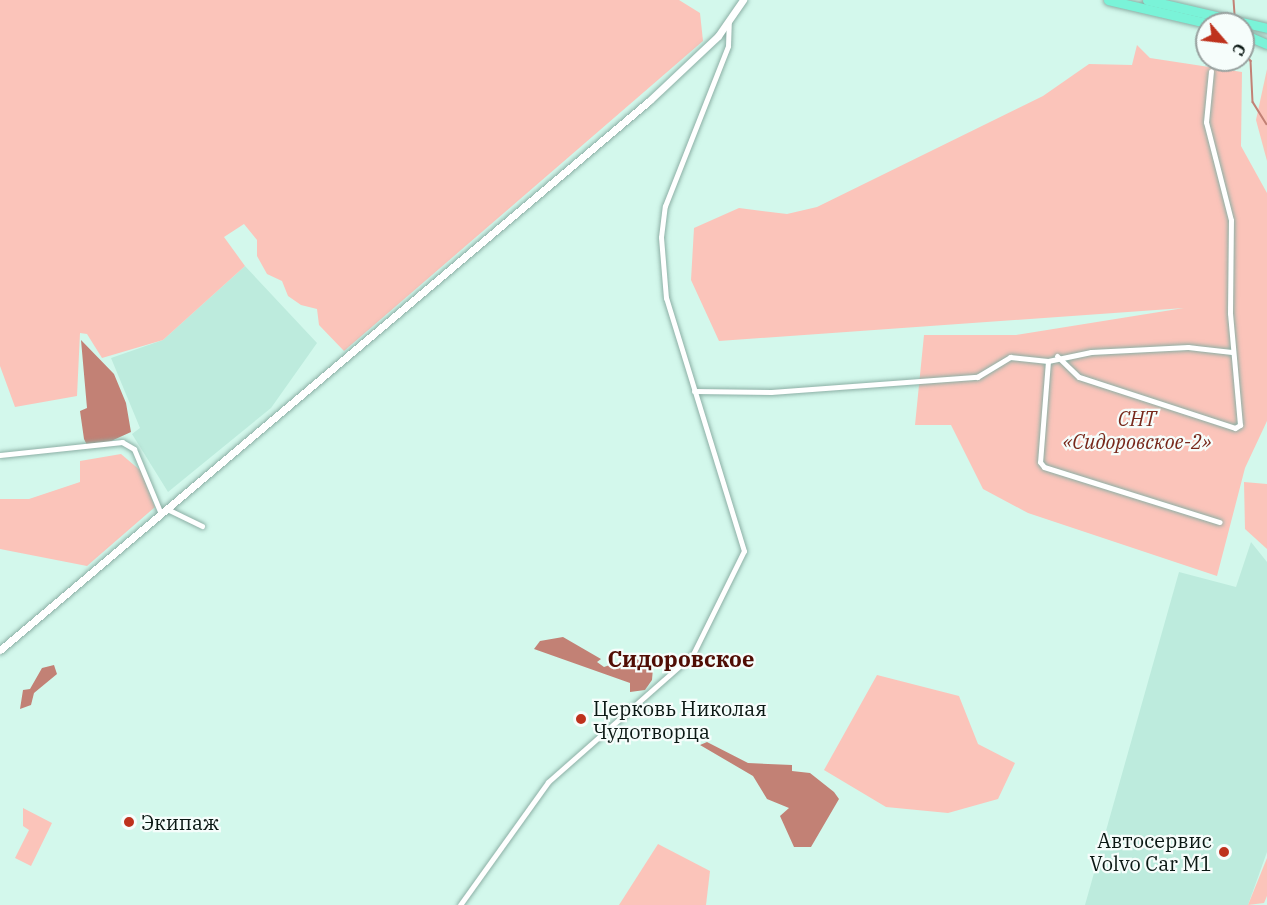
<!DOCTYPE html>
<html>
<head>
<meta charset="utf-8">
<style>
  body { margin:0 }
  #map { position:relative; width:1267px; height:905px; overflow:hidden; background:#d3f8ec; font-family:"IBM Plex Serif",serif }
  div>[style] { position:absolute }
  .built>* { inset:0; background:#bdebdd }
  .green>* { inset:0; background:#fbc4ba }
  .water>* { inset:0; background:#c28175 }
  .stream>* { height:1.5px; margin:-0.75px; padding:0 0.75px; transform-origin:0.75px; border-radius:0.75px; background:#c28175 }
  .roads { filter:drop-shadow(0 0 2px #8cafa5) drop-shadow(0 0 2px #8cafa5) }
  .minor>* { height:5px; margin:-2.5px; padding:0 2.5px; transform-origin:2.5px; border-radius:2.5px; background:#fff }
  .tertiary>* { height:7px; margin:-3.5px; padding:0 3.5px; transform-origin:3.5px; border-radius:3.5px; background:#fff }
  .trunk>* { height:9px; margin:-4.5px; padding:0 4.5px; transform-origin:4.5px; border-radius:4.5px; background:#7af3d8 }
  .dots>* { width:16px; height:16px; translate:-50% -50%; box-sizing:border-box; border:3px solid #f6fdfb; border-radius:50% }
  span { translate:-50% -50%; white-space:nowrap; text-align:center; line-height:1.15; -webkit-text-stroke:4.5px #f6fdfb; paint-order:stroke }
  .park-label { font-size:20px; color:#77281b; font-style:italic }
  .poi-label { font-size:20px; color:#0b1814 }
  .left { translate:0 -50%; text-align:left }
  .right { translate:-100% -50%; text-align:right }
  .quarter-label { font-size:22px; color:#500d04; font-weight:700 }
  .north { position:absolute; left:1195px; top:12px; width:60px; height:60px; box-sizing:border-box; background:#f6fdfb; border:2px solid #98a19f; border-radius:50%; rotate:118deg; font-size:16px; font-weight:700; line-height:24px; text-align:center; color:#0b1814 }
  .north::after { content:''; display:block; margin:auto; width:21px; height:27px; background:#be321d; clip-path:polygon(50% 0,100% 100%,50% 72%,0 100%) }
</style>
</head>
<body>
<div id="map">
  <div class="built">
    <div style="clip-path:polygon(245px 266px,317px 343px,271px 408px,168px 492px,132px 434px,140px 428px,111px 358px,163px 340px)"></div>
    <div style="clip-path:polygon(1251px 542px,1267px 562px,1267px 852px,1248px 905px,1085px 905px,1179px 572px,1236px 587px)"></div>
  </div>
  <div class="green">
    <div style="clip-path:polygon(0 0,679px 0,700px 13px,703px 41px,344px 351px,319px 325px,317px 309px,301px 305px,288px 296px,282px 281px,267px 274px,257px 256px,257px 240px,244px 224px,224px 237px,245px 266px,163px 340px,102px 358px,87px 334px,80px 333px,77px 396px,15px 407px,0 366px)"></div>
    <div style="clip-path:polygon(1137px 45px,1150px 58px,1242px 72px,1241px 146px,1267px 193px,1267px 421px,1245px 468px,1217px 576px,1028px 513px,983px 489px,951px 425px,915px 425px,924px 335px,1016px 335px,1184px 308px,719px 341px,691px 280px,694px 228px,739px 208px,787px 214px,817px 207px,1043px 96px,1089px 64px,1132px 65px)"></div>
    <div style="clip-path:polygon(1267px 69px,1267px 161px,1256px 120px)"></div>
    <div style="clip-path:polygon(121px 454px,141px 471px,155px 507px,87px 566px,0 549px,0 499px,29px 499px,80px 482px,80px 461px)"></div>
    <div style="clip-path:polygon(1244px 482px,1267px 484px,1267px 549px,1245px 529px)"></div>
    <div style="clip-path:polygon(877px 675px,959px 696px,978px 744px,1015px 763px,998px 799px,948px 813px,886px 807px,824px 770px)"></div>
    <div style="clip-path:polygon(23px 808px,52px 823px,31px 866px,15px 858px,29px 830px,23px 826px)"></div>
    <div style="clip-path:polygon(658px 844px,710px 871px,706px 905px,619px 905px)"></div>
    <div style="clip-path:polygon(1267px 858px,1267px 896px,1264px 903px,1248px 905px)"></div>
  </div>
  <div class="water">
    <div style="clip-path:polygon(81px 340px,114px 374px,126px 403px,131px 432px,109px 442px,87px 445px,84px 439px,80px 411px,87px 408px)"></div>
    <div style="clip-path:polygon(563px 637px,601px 659px,597px 662px,604px 667px,633px 657px,653px 668px,652px 680px,645px 690px,630px 692px,630px 683px,534px 649px,540px 641px)"></div>
    <div style="clip-path:polygon(54px 665px,57px 674px,34px 693px,31px 705px,20px 709px,23px 690px,30px 689px,42px 668px)"></div>
    <div style="clip-path:polygon(707px 742px,748px 763px,792px 765px,792px 771px,810px 773px,834px 792px,839px 799px,811px 847px,794px 847px,780px 816px,789px 808px,767px 799px,753px 776px,700px 745px)"></div>
  </div>
  <div class="stream">
    <div style="left:1234px;top:0;width:14px;rotate:86deg"></div>
    <div style="left:1243px;top:52px;width:12px;rotate:48deg"></div>
    <div style="left:1251px;top:61px;width:41px;rotate:87.2deg"></div>
    <div style="left:1253px;top:102px;width:26px;rotate:58deg"></div>
  </div>
  <div class="roads">
    <div class="minor">
      <div style="left:1057px;top:356px;width:30px;rotate:44deg"></div>
      <div style="left:1079px;top:377px;width:164px;rotate:18.1deg"></div>
      <div style="left:1235px;top:428px;width:6px;rotate:-31deg"></div>
      <div style="left:1240px;top:425px;width:112px;rotate:-95.1deg"></div>
      <div style="left:1230px;top:313px;width:93px;rotate:-89.4deg"></div>
      <div style="left:1231px;top:220px;width:101px;rotate:-104.3deg"></div>
      <div style="left:1206px;top:122px;width:51px;rotate:-84.4deg"></div>
      <div style="left:1048px;top:361px;width:101px;rotate:94.5deg"></div>
      <div style="left:1040px;top:462px;width:6px;rotate:51deg"></div>
      <div style="left:1044px;top:467px;width:184px;rotate:17.4deg"></div>
      <div style="left:694px;top:391px;width:77px;rotate:0.7deg"></div>
      <div style="left:771px;top:392px;width:207px;rotate:-4.2deg"></div>
      <div style="left:977px;top:377px;width:39px;rotate:-31deg"></div>
      <div style="left:1010px;top:357px;width:38px;rotate:6deg"></div>
      <div style="left:1048px;top:361px;width:44px;rotate:-11.8deg"></div>
      <div style="left:1091px;top:352px;width:97px;rotate:-3deg"></div>
      <div style="left:1188px;top:347px;width:44px;rotate:6.5deg"></div>
      <div style="left:0;top:455px;width:123px;rotate:-6.1deg"></div>
      <div style="left:122px;top:442px;width:14px;rotate:30deg"></div>
      <div style="left:134px;top:449px;width:70px;rotate:67.4deg"></div>
      <div style="left:167px;top:509px;width:39px;rotate:26deg"></div>
      <div style="left:460px;top:905px;width:151px;rotate:-54.4deg"></div>
      <div style="left:548px;top:782px;width:193px;rotate:-41.4deg"></div>
      <div style="left:693px;top:654px;width:115px;rotate:-63.7deg"></div>
      <div style="left:744px;top:551px;width:265px;rotate:-107.1deg"></div>
      <div style="left:666px;top:298px;width:61px;rotate:-94.7deg"></div>
      <div style="left:661px;top:237px;width:31px;rotate:-83deg"></div>
      <div style="left:665px;top:206px;width:172px;rotate:-68.5deg"></div>
      <div style="left:728px;top:46px;width:24px;rotate:-88deg"></div>
    </div>
    <div class="tertiary">
      <div style="left:0;top:650px;width:850px;rotate:-40.23deg"></div>
      <div style="left:649px;top:101px;width:95px;rotate:-43.3deg"></div>
      <div style="left:718px;top:36px;width:44px;rotate:-55.2deg"></div>
    </div>
    <div class="trunk">
      <div style="left:1108px;top:0;width:105px;rotate:13.2deg"></div>
      <div style="left:1147px;top:0;width:123px;rotate:13.1deg"></div>
      <div style="left:1243px;top:34px;width:26px;rotate:23deg"></div>
    </div>
  </div>
  <div class="dots">
    <div style="left:581px;top:719px;background:#be321d"></div>
    <div style="left:129px;top:822px;background:#be321d"></div>
    <div style="left:1224px;top:852px;background:#be321d"></div>
  </div>
  <div class="park-label">
    <span style="left:1137px;top:430px">СНТ<br>«Сидоровское-2»</span>
  </div>
  <div class="poi-label">
    <span class="left" style="left:593px;top:720px">Церковь Николая<br>Чудотворца</span>
    <span class="left" style="left:141px;top:822px">Экипаж</span>
    <span class="right" style="left:1212px;top:852px">Автосервис<br>Volvo Car M1</span>
  </div>
  <div class="quarter-label">
    <span style="left:681px;top:659px">Сидоровское</span>
  </div>
  <div class="north">С</div>
</div>
</body>
</html>
